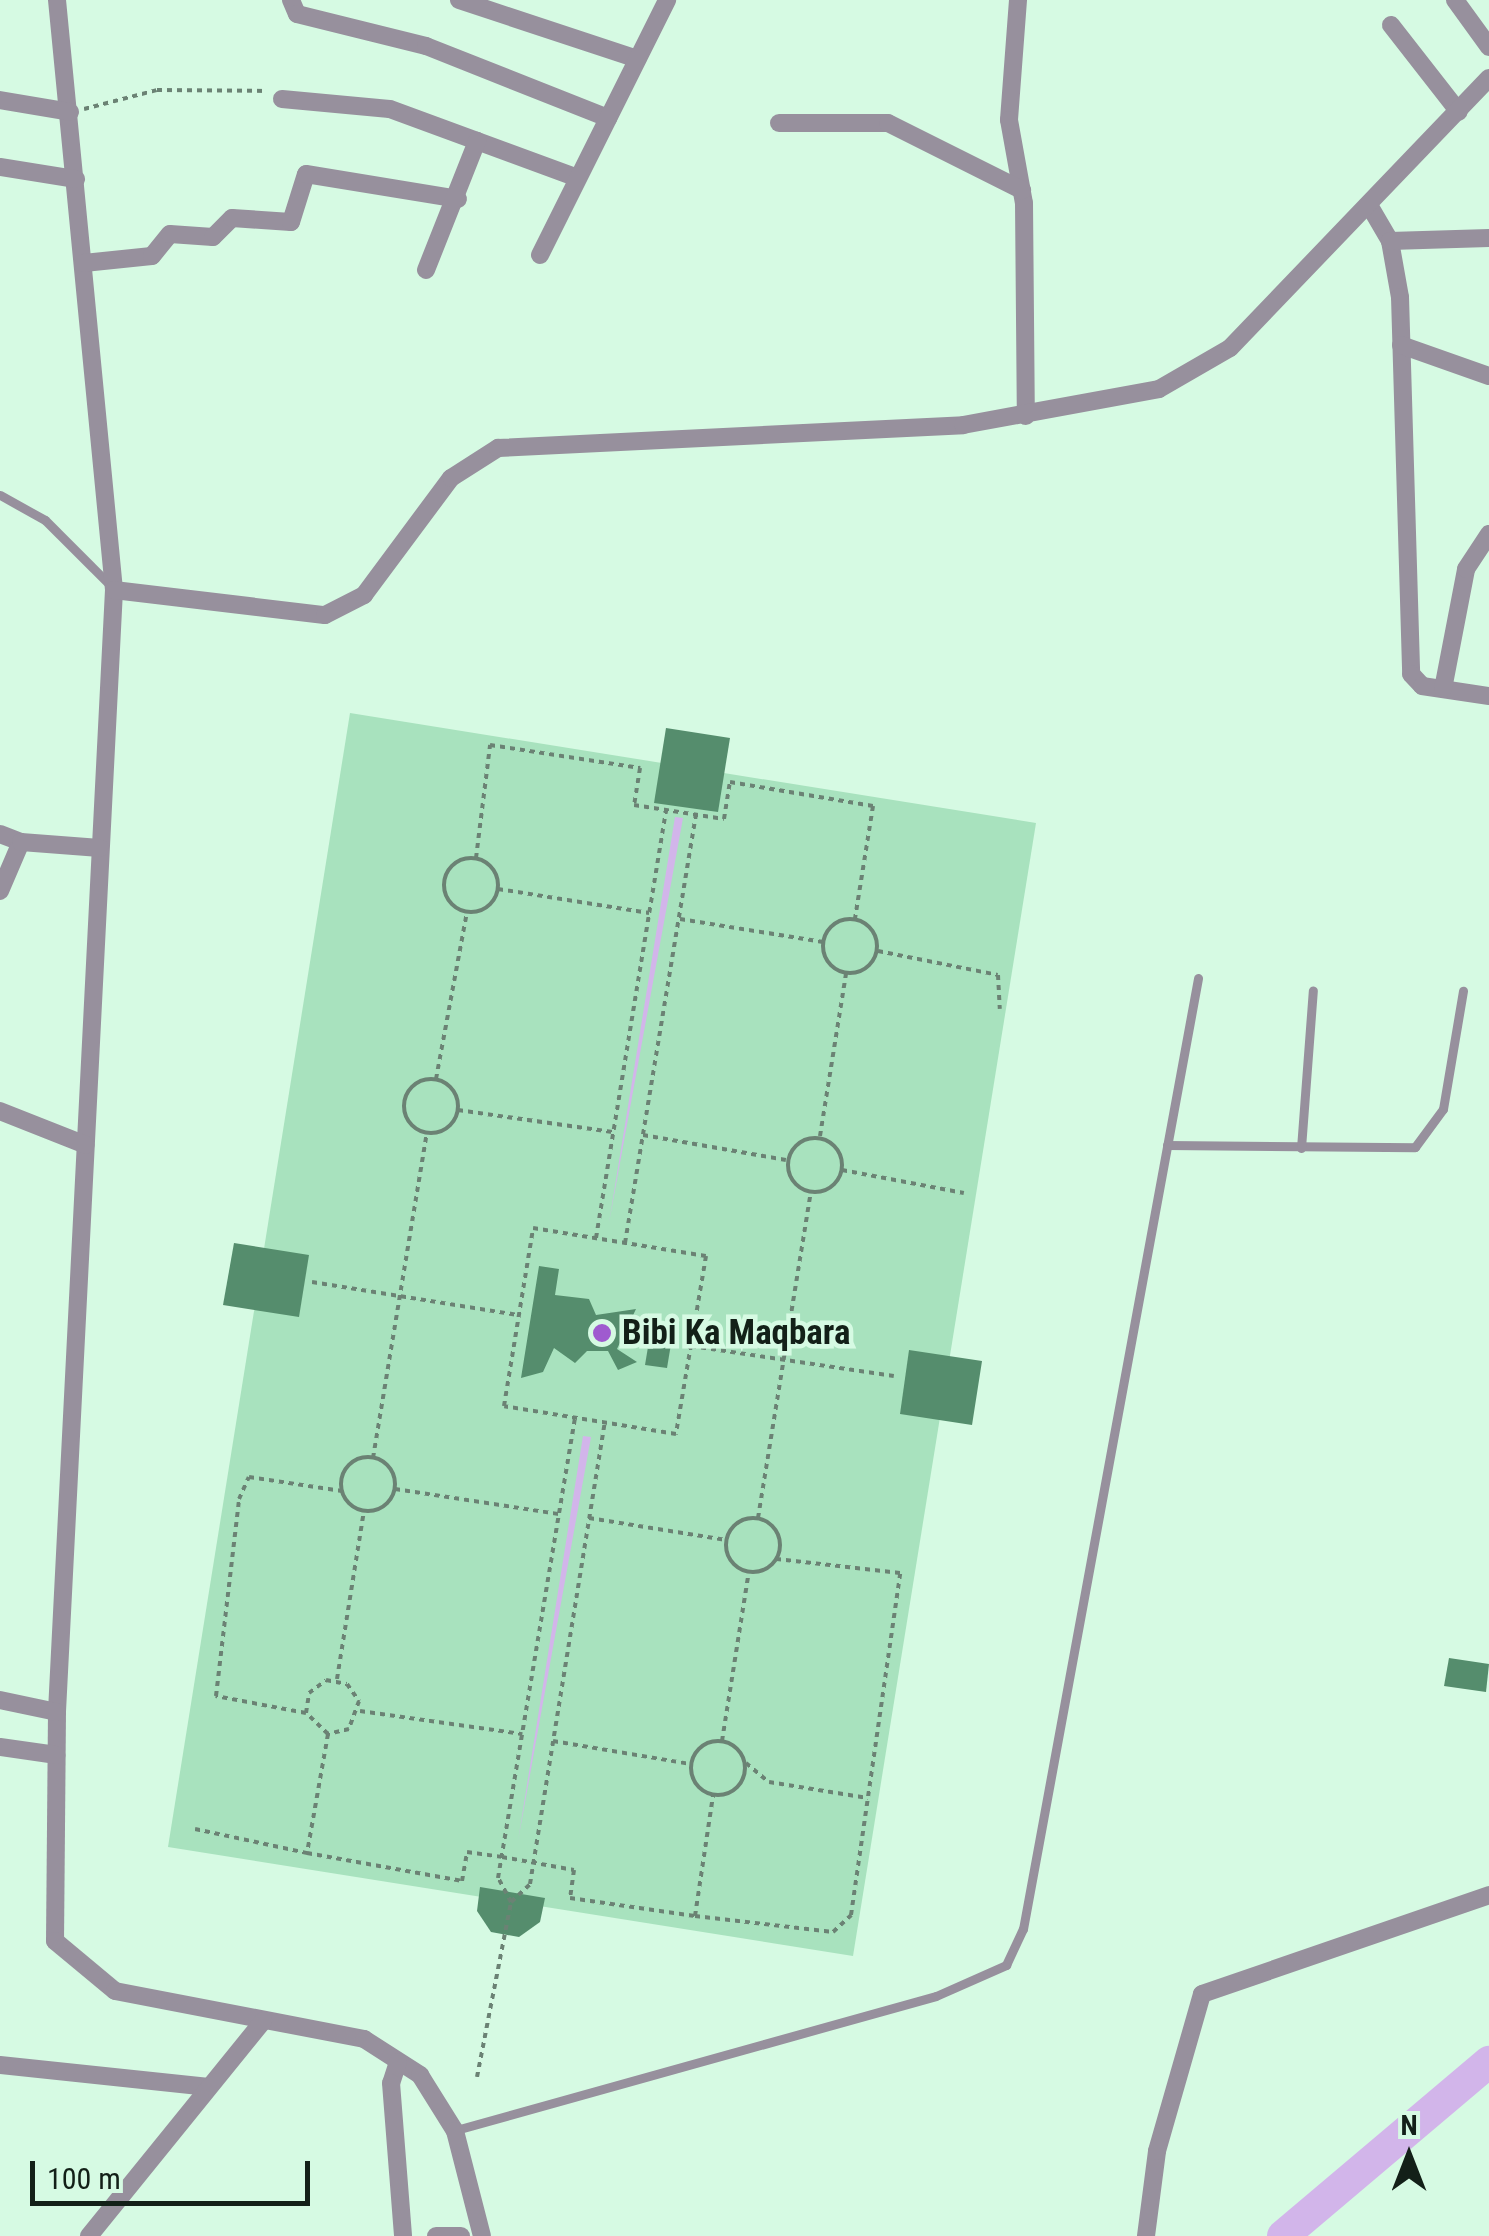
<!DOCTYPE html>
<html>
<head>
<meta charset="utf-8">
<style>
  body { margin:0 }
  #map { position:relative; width:1489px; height:2236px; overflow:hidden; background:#d6fae3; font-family:"Roboto Condensed",sans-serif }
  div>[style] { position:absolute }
  .green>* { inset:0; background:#a8e2be }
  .water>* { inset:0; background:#d2b5ea }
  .river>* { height:32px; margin:-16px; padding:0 16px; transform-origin:16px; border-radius:16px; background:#d2b5ea }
  .building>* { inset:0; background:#558d6d }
  .path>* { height:4px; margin-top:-2px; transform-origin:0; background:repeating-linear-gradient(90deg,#6b8274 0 5px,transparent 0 10px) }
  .path>.ring { margin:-2px; padding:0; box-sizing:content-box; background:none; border:4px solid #6b8274; border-radius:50% }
  .service>* { height:9px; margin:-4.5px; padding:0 4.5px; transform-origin:4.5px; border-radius:4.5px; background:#97909d }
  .minor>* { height:18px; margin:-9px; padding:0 9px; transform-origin:9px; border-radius:9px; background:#97909d }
  .dots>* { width:28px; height:28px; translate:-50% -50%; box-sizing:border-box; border:5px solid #d6fae3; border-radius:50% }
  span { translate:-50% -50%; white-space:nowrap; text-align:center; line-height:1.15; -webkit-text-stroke:9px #d6fae3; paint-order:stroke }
  .poi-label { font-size:35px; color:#132018; font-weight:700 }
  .left { translate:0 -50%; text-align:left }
  .north { position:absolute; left:1359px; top:2106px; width:100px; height:100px; -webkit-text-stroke:8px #d6fae3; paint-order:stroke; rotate:0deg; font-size:28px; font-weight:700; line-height:40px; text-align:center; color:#132018 }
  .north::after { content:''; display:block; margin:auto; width:35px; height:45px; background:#132018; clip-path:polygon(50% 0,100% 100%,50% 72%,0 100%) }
  .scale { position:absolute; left:30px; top:2161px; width:280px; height:45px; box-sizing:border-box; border:5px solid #132018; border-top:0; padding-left:12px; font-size:30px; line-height:35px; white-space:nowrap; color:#132018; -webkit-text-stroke:8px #d6fae3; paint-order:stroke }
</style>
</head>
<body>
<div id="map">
  <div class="green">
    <div style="clip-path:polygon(350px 713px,1036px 823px,853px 1956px,168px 1847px)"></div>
  </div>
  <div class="water">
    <div style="clip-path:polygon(675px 817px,683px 818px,609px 1223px)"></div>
    <div style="clip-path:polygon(583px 1436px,591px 1437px,518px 1841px)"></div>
  </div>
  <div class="river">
    <div style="left:1283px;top:2236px;width:270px;rotate:-40.2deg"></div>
  </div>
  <div class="building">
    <div style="clip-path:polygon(666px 728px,730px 738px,718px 812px,654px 803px)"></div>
    <div style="clip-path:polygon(234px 1243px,309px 1255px,299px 1317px,223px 1305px)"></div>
    <div style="clip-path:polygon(539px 1266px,559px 1269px,555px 1295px,589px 1299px,596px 1315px,636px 1309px,617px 1349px,637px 1362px,618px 1370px,608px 1351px,587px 1351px,575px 1363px,554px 1348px,543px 1372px,521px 1378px)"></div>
    <div style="clip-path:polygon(649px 1341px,671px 1344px,667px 1368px,645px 1365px)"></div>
    <div style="clip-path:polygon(909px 1350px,982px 1361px,972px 1425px,900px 1414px)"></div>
    <div style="clip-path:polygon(1449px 1658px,1489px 1664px,1486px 1692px,1444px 1686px)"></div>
    <div style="clip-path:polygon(480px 1887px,545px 1898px,540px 1922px,519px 1937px,491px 1932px,477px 1911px)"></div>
  </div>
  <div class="path">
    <div style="left:84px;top:109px;width:75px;rotate:-14.6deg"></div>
    <div style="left:157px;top:90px;width:110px;rotate:0.5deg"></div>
    <div style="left:476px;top:858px;width:114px;rotate:-82.9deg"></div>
    <div style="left:490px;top:745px;width:152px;rotate:8.7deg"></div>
    <div style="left:640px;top:768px;width:37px;rotate:99deg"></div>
    <div style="left:634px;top:805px;width:91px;rotate:8.8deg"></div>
    <div style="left:724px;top:819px;width:37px;rotate:-81deg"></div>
    <div style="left:730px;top:782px;width:145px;rotate:9.5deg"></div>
    <div style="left:873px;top:806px;width:114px;rotate:99.1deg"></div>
    <div class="ring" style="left:444px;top:858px;width:50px;height:50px"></div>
    <div style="left:498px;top:889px;width:153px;rotate:9deg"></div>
    <div style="left:680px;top:919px;width:145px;rotate:9.1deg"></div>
    <div class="ring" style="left:823px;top:919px;width:50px;height:50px"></div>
    <div style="left:878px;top:951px;width:122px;rotate:11.3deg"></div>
    <div style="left:998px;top:975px;width:34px;rotate:87deg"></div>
    <div style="left:436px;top:1079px;width:171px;rotate:-79.5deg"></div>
    <div class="ring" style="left:404px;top:1079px;width:50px;height:50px"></div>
    <div style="left:458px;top:1110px;width:156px;rotate:8.1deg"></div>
    <div style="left:643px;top:1135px;width:145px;rotate:9.9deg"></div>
    <div style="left:820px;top:1136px;width:165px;rotate:-80.9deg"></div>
    <div class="ring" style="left:788px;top:1138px;width:50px;height:50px"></div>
    <div style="left:842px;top:1170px;width:124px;rotate:10.7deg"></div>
    <div style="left:533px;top:1228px;width:175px;rotate:9.2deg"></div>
    <div style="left:706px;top:1256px;width:181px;rotate:99.6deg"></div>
    <div style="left:676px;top:1434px;width:174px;rotate:-170.8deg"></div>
    <div style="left:504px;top:1406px;width:180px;rotate:-80.7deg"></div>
    <div style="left:596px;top:1238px;width:434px;rotate:-80.7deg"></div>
    <div style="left:625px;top:1243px;width:434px;rotate:-80.6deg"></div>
    <div style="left:312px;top:1282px;width:210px;rotate:9.1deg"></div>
    <div style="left:691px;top:1346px;width:205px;rotate:8.4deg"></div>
    <div class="ring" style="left:341px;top:1457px;width:50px;height:50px"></div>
    <div style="left:373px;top:1458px;width:329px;rotate:-80.6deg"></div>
    <div style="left:395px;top:1489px;width:166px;rotate:8.7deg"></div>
    <div style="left:589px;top:1518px;width:139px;rotate:9.1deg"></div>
    <div style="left:758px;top:1518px;width:330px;rotate:-80.8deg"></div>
    <div class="ring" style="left:726px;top:1518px;width:50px;height:50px"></div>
    <div style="left:337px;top:1679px;width:170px;rotate:-80.9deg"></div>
    <div style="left:360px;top:1711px;width:164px;rotate:8.1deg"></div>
    <div style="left:306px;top:1713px;width:20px;rotate:-81deg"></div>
    <div style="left:309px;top:1693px;width:21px;rotate:-37deg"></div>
    <div style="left:326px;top:1680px;width:21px;rotate:11deg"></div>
    <div style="left:347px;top:1684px;width:21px;rotate:55deg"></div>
    <div style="left:359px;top:1701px;width:30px;rotate:110deg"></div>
    <div style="left:349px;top:1729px;width:22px;rotate:167deg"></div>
    <div style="left:328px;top:1734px;width:30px;rotate:-136deg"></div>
    <div style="left:306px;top:1713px;width:92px;rotate:-169.3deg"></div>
    <div style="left:216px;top:1696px;width:198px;rotate:-83.3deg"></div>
    <div style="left:239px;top:1499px;width:24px;rotate:-66deg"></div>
    <div style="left:249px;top:1477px;width:94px;rotate:8.6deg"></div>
    <div style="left:328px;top:1734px;width:121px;rotate:100deg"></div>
    <div style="left:307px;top:1853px;width:158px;rotate:10.2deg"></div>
    <div style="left:462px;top:1881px;width:29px;rotate:-80deg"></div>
    <div style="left:467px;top:1852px;width:35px;rotate:8deg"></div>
    <div style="left:502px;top:1857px;width:73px;rotate:10.2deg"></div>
    <div style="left:574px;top:1870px;width:28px;rotate:98deg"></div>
    <div style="left:570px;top:1898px;width:126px;rotate:8.2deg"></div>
    <div style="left:695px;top:1916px;width:122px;rotate:-81.5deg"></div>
    <div style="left:553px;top:1741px;width:140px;rotate:9.5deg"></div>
    <div style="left:722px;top:1741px;width:172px;rotate:-81deg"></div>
    <div class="ring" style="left:691px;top:1741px;width:50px;height:50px"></div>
    <div style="left:746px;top:1763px;width:30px;rotate:40deg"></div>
    <div style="left:769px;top:1782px;width:100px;rotate:9.2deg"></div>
    <div style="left:195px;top:1829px;width:115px;rotate:12.1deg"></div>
    <div style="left:511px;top:1902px;width:26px;rotate:-43deg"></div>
    <div style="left:530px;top:1884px;width:468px;rotate:-80.8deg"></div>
    <div style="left:695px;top:1916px;width:139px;rotate:6.6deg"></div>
    <div style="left:833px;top:1932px;width:25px;rotate:-43deg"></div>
    <div style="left:851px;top:1915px;width:345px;rotate:-81.8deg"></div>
    <div style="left:900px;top:1573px;width:124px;rotate:-173.5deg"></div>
    <div style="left:477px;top:2077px;width:178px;rotate:-79deg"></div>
    <div style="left:511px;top:1902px;width:27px;rotate:-118deg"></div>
    <div style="left:498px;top:1878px;width:467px;rotate:-80.5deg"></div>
  </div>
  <div class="service">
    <div style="left:0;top:495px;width:51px;rotate:29.1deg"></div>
    <div style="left:45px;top:520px;width:96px;rotate:45deg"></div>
    <div style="left:1167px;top:1145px;width:248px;rotate:0.5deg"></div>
    <div style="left:1415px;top:1147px;width:47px;rotate:-53.6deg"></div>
    <div style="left:1443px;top:1109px;width:120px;rotate:-80.4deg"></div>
    <div style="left:1301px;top:1148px;width:158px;rotate:-85.7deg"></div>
    <div style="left:456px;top:2130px;width:498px;rotate:-15.6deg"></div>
    <div style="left:936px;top:1996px;width:77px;rotate:-23.9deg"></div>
    <div style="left:1006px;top:1965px;width:40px;rotate:-65deg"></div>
    <div style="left:1023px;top:1929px;width:967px;rotate:-79.57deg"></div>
  </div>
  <div class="minor">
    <div style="left:57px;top:0;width:593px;rotate:84.48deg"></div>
    <div style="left:114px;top:590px;width:1123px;rotate:92.91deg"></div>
    <div style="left:57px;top:1712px;width:229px;rotate:90.5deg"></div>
    <div style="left:55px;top:1941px;width:78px;rotate:39.8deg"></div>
    <div style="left:115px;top:1991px;width:254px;rotate:10.9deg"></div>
    <div style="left:364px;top:2039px;width:67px;rotate:32.7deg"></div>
    <div style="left:420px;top:2075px;width:66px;rotate:58deg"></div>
    <div style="left:455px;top:2131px;width:108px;rotate:75.6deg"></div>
    <div style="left:291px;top:0;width:15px;rotate:67deg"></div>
    <div style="left:297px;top:14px;width:133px;rotate:13.9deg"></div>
    <div style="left:426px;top:46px;width:196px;rotate:21.6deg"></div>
    <div style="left:459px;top:0;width:188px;rotate:18.3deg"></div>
    <div style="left:1018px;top:0;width:120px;rotate:94.3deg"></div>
    <div style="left:1009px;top:120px;width:84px;rotate:79.8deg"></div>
    <div style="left:1024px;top:203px;width:213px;rotate:89.5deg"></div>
    <div style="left:1455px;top:0;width:58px;rotate:54.1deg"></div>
    <div style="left:1391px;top:25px;width:110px;rotate:52deg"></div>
    <div style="left:282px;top:99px;width:108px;rotate:5.3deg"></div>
    <div style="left:390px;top:109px;width:200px;rotate:20.2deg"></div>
    <div style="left:0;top:100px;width:71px;rotate:9.7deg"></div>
    <div style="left:779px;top:123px;width:109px"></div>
    <div style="left:888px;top:123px;width:150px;rotate:26.6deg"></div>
    <div style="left:0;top:167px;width:77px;rotate:9deg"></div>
    <div style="left:1369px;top:205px;width:42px;rotate:59.7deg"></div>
    <div style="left:1390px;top:241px;width:57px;rotate:79.9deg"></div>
    <div style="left:1400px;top:297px;width:377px;rotate:88.3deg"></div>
    <div style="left:1411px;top:674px;width:16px;rotate:47deg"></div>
    <div style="left:1422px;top:686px;width:68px;rotate:8.5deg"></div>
    <div style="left:1390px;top:241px;width:99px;rotate:-1.7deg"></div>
    <div style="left:540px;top:255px;width:285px;rotate:-63.5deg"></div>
    <div style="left:84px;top:263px;width:68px;rotate:-5.9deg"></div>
    <div style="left:152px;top:256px;width:28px;rotate:-51deg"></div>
    <div style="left:170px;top:234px;width:43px;rotate:4deg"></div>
    <div style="left:213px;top:237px;width:27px;rotate:-45deg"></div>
    <div style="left:232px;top:218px;width:59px;rotate:3.9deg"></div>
    <div style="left:291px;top:222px;width:50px;rotate:-72.6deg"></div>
    <div style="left:306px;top:174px;width:154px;rotate:9.3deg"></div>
    <div style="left:426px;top:270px;width:139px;rotate:-68.4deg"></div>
    <div style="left:1401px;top:345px;width:93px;rotate:19.4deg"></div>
    <div style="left:114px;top:590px;width:212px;rotate:6.8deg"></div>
    <div style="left:325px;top:615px;width:44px;rotate:-27.1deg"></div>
    <div style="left:364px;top:595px;width:146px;rotate:-53.4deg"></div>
    <div style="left:451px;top:478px;width:56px;rotate:-32.6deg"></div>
    <div style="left:498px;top:448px;width:466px;rotate:-2.8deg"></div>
    <div style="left:963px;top:425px;width:199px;rotate:-10.4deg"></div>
    <div style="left:1159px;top:389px;width:82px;rotate:-30deg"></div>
    <div style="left:1230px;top:348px;width:374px;rotate:-46.2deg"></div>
    <div style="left:1443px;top:689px;width:122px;rotate:-79.1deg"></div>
    <div style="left:1466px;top:569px;width:42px;rotate:-56.7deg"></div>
    <div style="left:0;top:834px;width:22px;rotate:21deg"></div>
    <div style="left:0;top:891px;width:53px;rotate:-66.8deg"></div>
    <div style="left:21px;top:842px;width:79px;rotate:4.3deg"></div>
    <div style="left:0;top:1111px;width:92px;rotate:21.6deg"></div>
    <div style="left:0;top:1700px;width:58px;rotate:11.9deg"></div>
    <div style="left:0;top:1747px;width:57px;rotate:8.1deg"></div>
    <div style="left:398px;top:2062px;width:22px;rotate:108deg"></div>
    <div style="left:391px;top:2083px;width:153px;rotate:85.5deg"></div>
    <div style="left:0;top:2065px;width:210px;rotate:6deg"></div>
    <div style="left:89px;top:2236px;width:277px;rotate:-51deg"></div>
    <div style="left:436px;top:2236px;width:25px"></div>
    <div style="left:1146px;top:2236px;width:86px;rotate:-82.6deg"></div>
    <div style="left:1157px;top:2151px;width:163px;rotate:-74deg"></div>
    <div style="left:1202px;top:1994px;width:304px;rotate:-19deg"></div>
  </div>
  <div class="dots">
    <div style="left:602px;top:1333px;background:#9f5bcf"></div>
  </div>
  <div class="poi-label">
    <span class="left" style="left:622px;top:1333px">Bibi Ka Maqbara</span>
  </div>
  <div class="north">N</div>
  <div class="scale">100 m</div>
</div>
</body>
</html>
